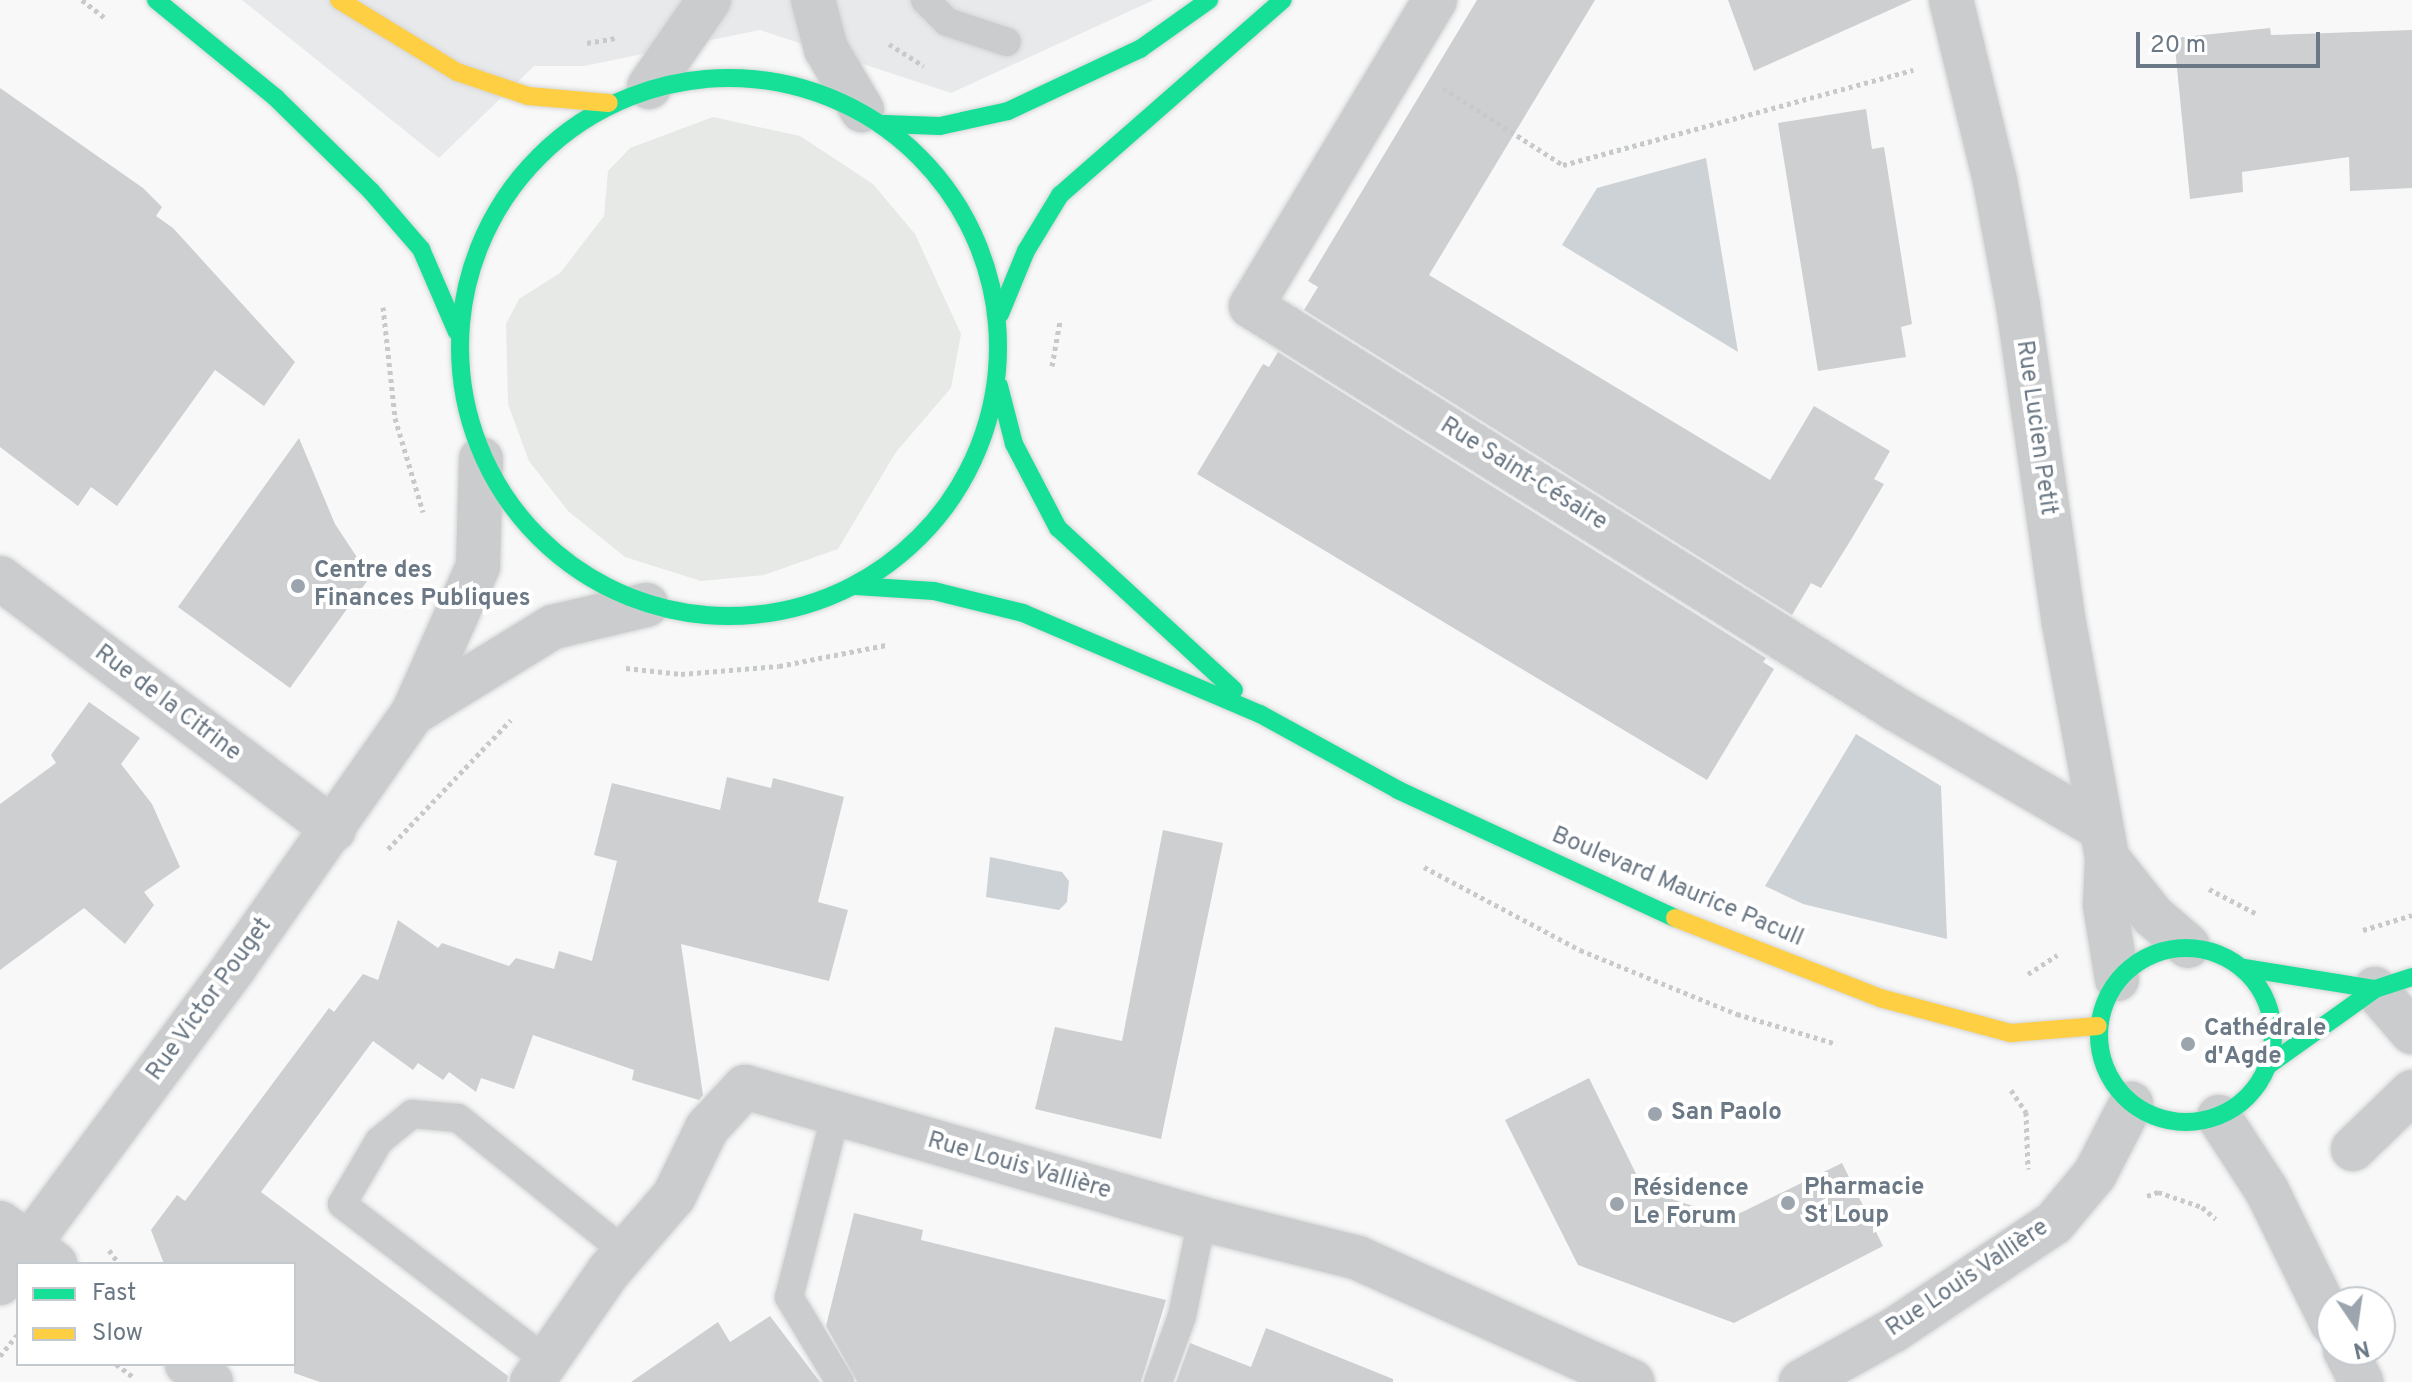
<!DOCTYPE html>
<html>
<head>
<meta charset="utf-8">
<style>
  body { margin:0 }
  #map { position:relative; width:2412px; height:1382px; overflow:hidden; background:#f8f8f8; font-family:Overpass,sans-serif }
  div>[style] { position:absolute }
  .built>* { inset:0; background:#e8e9ea }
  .green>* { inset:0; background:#e6e9e5 }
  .water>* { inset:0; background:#ccd2d6 }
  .building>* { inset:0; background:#cdcfd0 }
  .path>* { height:5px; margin-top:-2.5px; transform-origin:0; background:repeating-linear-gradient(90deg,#c8c9ca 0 4px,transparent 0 8px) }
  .roads { filter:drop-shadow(0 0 2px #d4d5d6) drop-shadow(0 0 2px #d4d5d6) }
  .lane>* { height:28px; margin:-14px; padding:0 14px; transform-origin:14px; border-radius:14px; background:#cbccce }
  .street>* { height:44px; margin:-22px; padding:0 22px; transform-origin:22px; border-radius:22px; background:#cbccce }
  .fast>* { height:18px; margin:-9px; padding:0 9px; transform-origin:9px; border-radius:9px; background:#16e098 }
  .fast>.ring { margin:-9px; padding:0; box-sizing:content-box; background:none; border:18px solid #16e098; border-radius:50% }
  .slow>* { height:18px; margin:-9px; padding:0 9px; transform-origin:9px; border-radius:9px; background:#ffcf43 }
  .dots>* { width:22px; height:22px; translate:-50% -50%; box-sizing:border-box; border:4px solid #fff; border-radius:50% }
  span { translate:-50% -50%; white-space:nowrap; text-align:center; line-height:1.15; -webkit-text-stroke:8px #fff; paint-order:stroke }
  .street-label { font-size:24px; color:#6b7885 }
  .poi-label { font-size:24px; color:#6b7885; font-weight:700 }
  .left { translate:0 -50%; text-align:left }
  .legend { position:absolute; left:16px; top:1262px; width:280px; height:104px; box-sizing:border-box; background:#fff; border:2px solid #c4c9ce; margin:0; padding:10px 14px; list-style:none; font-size:24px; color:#6b7885 }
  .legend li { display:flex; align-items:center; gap:16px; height:40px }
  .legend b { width:40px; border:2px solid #c4c9ce }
  .north { position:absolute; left:2316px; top:1286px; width:80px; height:80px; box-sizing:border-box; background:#fff; border:2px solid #c4c9ce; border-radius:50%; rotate:167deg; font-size:22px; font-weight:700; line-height:32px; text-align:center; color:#6b7885 }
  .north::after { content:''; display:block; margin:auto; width:28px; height:36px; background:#9ca5ad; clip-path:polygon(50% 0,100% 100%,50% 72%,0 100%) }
  .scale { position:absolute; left:2136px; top:32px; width:184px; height:36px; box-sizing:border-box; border:4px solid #6b7885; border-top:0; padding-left:10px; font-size:24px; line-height:28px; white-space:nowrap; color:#6b7885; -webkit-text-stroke:6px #fff; paint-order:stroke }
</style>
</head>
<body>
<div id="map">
  <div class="built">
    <div style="clip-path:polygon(242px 0,1154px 0,951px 93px,760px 30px,584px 66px,534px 66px,439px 158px)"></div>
  </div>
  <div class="green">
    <div style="clip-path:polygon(713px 117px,800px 136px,873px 184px,915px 234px,961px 334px,951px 388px,896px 452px,838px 549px,764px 575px,701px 581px,625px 557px,568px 511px,529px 461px,508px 404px,506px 324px,519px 299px,560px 273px,604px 216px,608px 171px,630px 148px)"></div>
  </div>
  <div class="water">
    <div style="clip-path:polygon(1706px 158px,1738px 352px,1562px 245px,1597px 188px)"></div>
    <div style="clip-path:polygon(1856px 734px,1941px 786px,1947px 939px,1803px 904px,1765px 886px)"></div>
    <div style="clip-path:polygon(990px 857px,1062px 872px,1069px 881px,1067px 902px,1059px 910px,986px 897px)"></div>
  </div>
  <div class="building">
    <div style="clip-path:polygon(1477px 0,1595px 0,1429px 275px,1770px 480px,1814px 406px,1890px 451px,1874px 479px,1884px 484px,1852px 538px,1821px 588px,1811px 583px,1792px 615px,1304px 310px,1318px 287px,1308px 281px)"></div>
    <div style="clip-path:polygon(1728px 0,1912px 0,1754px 71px)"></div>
    <div style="clip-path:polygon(2270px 28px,2271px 35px,2412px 30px,2412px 188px,2350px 191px,2349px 157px,2242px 172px,2243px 192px,2190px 199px,2174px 38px)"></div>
    <div style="clip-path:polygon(0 88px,143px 188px,162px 207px,156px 216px,173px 228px,295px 362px,264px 406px,215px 370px,117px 506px,91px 487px,78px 506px,0 447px)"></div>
    <div style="clip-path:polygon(1866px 109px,1872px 149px,1884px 147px,1912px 324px,1901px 327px,1906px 357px,1818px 371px,1778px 123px)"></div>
    <div style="clip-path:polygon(1278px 352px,1766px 658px,1763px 662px,1774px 669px,1707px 780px,1197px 474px,1263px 364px,1269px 367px)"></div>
    <div style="clip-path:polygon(299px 438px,335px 524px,370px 577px,290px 688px,178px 607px)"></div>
    <div style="clip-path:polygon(89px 702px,140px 738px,121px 764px,152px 804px,180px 867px,144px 892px,154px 905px,125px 944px,84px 908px,0 970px,0 804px,56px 763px,51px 755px)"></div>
    <div style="clip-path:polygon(727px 777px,771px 788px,773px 778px,844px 797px,818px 902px,848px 910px,829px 981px,681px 944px,703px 1095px,699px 1100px,632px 1080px,634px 1070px,533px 1035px,514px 1089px,481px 1078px,476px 1092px,449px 1072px,443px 1080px,418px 1063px,413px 1070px,373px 1041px,261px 1192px,508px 1376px,507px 1382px,320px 1382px,294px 1373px,294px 1264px,164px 1264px,151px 1230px,177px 1195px,185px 1201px,329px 1008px,334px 1012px,363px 974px,378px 980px,398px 920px,438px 948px,442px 943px,509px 966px,516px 958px,554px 969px,559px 951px,592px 961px,617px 861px,594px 855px,612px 783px,720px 810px)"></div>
    <div style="clip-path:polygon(1163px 830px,1223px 843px,1161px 1139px,1035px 1109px,1055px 1027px,1122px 1041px)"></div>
    <div style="clip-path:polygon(1589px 1078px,1644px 1190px,1730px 1218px,1842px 1163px,1883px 1246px,1734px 1323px,1578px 1265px,1505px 1120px)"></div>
    <div style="clip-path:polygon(854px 1213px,923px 1230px,921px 1240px,1166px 1300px,1141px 1382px,857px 1382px,826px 1326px)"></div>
    <div style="clip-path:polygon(770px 1316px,820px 1382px,631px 1382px,718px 1322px,730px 1342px)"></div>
    <div style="clip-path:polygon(1266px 1328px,1393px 1379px,1393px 1382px,1176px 1382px,1190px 1343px,1251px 1367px)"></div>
  </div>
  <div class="path">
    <div style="left:82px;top:0;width:28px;rotate:38deg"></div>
    <div style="left:587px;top:43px;width:29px;rotate:-10deg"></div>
    <div style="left:889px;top:44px;width:41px;rotate:32.2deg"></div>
    <div style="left:1443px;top:88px;width:143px;rotate:32.7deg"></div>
    <div style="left:1563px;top:165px;width:363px;rotate:-15.2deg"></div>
    <div style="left:383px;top:307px;width:112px;rotate:83.8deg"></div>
    <div style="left:395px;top:418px;width:98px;rotate:73.4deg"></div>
    <div style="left:1052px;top:366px;width:46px;rotate:-79.9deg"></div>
    <div style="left:626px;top:668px;width:55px;rotate:6.2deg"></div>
    <div style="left:681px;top:674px;width:98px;rotate:-4.7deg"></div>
    <div style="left:779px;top:666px;width:109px;rotate:-11.1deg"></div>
    <div style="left:388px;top:849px;width:178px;rotate:-46.4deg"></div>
    <div style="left:1424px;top:867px;width:177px;rotate:28deg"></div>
    <div style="left:1580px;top:950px;width:170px;rotate:22.2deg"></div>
    <div style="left:1737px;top:1014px;width:104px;rotate:16.7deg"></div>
    <div style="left:2209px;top:889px;width:54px;rotate:27.5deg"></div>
    <div style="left:2363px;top:930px;width:51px;rotate:-17deg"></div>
    <div style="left:2028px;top:974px;width:35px;rotate:-33deg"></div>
    <div style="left:2011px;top:1090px;width:27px;rotate:56deg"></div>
    <div style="left:2026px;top:1112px;width:57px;rotate:88deg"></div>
    <div style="left:2147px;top:1196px;width:12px;rotate:-20deg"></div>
    <div style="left:2158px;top:1192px;width:46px;rotate:18.8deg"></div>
    <div style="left:2202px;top:1207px;width:18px;rotate:41deg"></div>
    <div style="left:109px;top:1250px;width:17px;rotate:54deg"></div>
    <div style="left:0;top:1356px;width:27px;rotate:-51deg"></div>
    <div style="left:116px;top:1364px;width:21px;rotate:37deg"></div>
  </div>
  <div class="roads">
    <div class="lane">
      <div style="left:925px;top:0;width:31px;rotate:45deg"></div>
      <div style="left:947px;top:22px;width:63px;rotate:18.4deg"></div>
      <div style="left:836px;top:1113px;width:190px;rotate:104.3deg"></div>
      <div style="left:789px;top:1297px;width:99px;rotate:59deg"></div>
      <div style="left:547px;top:1361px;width:258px;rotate:-142.6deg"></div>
      <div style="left:342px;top:1204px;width:73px;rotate:-59.6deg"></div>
      <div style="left:379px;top:1141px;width:43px;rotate:-39.3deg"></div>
      <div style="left:412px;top:1114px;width:46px;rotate:5deg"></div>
      <div style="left:458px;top:1118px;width:214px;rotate:38.7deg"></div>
      <div style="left:1158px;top:1382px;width:70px;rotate:-70deg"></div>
      <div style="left:1182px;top:1316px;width:99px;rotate:-78.3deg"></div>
    </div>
    <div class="street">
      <div style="left:813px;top:0;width:51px;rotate:75.1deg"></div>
      <div style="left:826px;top:49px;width:71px;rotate:59.5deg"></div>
      <div style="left:1435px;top:0;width:357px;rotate:121deg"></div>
      <div style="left:1251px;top:306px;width:758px;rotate:32.01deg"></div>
      <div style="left:1894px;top:708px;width:238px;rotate:30.2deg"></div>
      <div style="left:1951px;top:0;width:186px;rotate:76.3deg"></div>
      <div style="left:1995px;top:181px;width:126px;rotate:79.5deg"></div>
      <div style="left:2018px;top:305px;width:321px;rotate:81.8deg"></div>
      <div style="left:2064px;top:623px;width:239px;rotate:79.6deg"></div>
      <div style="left:2107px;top:858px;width:47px;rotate:92.4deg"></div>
      <div style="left:2105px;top:905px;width:75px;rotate:80.8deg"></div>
      <div style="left:649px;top:87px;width:106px;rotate:-55.4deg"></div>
      <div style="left:0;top:578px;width:418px;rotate:37deg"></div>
      <div style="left:413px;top:713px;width:164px;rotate:-31.6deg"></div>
      <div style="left:553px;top:627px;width:96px;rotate:-13.3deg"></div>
      <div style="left:2107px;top:858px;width:74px;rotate:51.6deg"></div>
      <div style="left:2153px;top:916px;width:46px;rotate:40.6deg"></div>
      <div style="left:2375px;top:989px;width:57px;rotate:49.3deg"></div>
      <div style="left:2219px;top:1117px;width:88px;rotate:57deg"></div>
      <div style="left:2267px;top:1191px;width:147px;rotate:63.8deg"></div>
      <div style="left:2353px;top:1149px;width:82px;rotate:-44deg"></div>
      <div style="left:0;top:1223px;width:69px;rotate:36.7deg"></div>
      <div style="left:0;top:1283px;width:395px;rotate:-53.4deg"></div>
      <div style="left:235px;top:966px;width:309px;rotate:-54.9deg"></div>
      <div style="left:413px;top:713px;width:161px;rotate:-66.1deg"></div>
      <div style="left:478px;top:566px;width:107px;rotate:-88.4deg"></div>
      <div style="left:2345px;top:1350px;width:36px;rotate:63deg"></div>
      <div style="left:187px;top:1364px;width:30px;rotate:37deg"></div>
      <div style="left:532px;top:1382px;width:135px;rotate:-55.3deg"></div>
      <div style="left:609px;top:1271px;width:99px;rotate:-49.1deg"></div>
      <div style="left:674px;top:1196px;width:76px;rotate:-64.1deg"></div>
      <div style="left:707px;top:1128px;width:56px;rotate:-47.2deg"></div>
      <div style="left:745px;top:1087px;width:476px;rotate:16.1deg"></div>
      <div style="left:1202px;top:1219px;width:161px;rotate:14deg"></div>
      <div style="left:1358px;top:1258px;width:301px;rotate:24.3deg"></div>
      <div style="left:1801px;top:1382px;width:107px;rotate:-29.2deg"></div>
      <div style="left:1894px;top:1330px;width:192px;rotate:-33.8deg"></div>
      <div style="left:2054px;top:1223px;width:64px;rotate:-50.1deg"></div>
      <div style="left:2095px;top:1174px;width:79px;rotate:-62.8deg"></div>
    </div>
    <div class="fast">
      <div style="left:156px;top:0;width:154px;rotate:39.2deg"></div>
      <div style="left:275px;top:97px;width:134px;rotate:44.4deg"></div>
      <div style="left:371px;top:191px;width:77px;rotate:49.2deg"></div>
      <div style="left:421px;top:249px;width:90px;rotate:66.6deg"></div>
      <div class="ring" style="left:460px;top:78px;width:520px;height:520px"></div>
      <div style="left:885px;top:124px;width:55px;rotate:2.1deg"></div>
      <div style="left:940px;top:126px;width:70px;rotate:-12.4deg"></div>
      <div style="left:1008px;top:111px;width:146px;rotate:-25.2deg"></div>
      <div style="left:1140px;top:49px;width:85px;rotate:-35.4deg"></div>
      <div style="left:1000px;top:314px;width:68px;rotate:-67.6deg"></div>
      <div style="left:1026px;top:251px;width:66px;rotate:-58.7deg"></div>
      <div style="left:1060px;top:195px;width:296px;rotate:-41.2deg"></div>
      <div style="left:999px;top:386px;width:60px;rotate:75.5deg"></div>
      <div style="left:1014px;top:444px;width:95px;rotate:62.4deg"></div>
      <div style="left:1058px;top:528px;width:239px;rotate:42.6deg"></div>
      <div style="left:856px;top:586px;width:78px;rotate:3.7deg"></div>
      <div style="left:934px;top:591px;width:92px;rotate:13.9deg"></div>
      <div style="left:1023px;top:613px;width:258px;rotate:23.1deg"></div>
      <div style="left:1260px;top:714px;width:158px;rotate:28.8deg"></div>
      <div style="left:1398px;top:790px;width:305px;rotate:24.8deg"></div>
      <div class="ring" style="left:2099px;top:948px;width:156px;height:156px"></div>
      <div style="left:2244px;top:968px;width:133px;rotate:9.1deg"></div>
      <div style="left:2270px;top:1064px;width:129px;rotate:-35.5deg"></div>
      <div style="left:2375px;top:989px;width:39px;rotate:-18deg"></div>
    </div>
    <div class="slow">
      <div style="left:339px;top:0;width:138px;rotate:31.4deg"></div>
      <div style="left:457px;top:72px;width:75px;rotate:18.7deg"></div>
      <div style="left:528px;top:96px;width:81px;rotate:4.9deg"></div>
      <div style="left:1675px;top:918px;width:220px;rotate:21.3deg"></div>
      <div style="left:1880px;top:998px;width:136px;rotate:15deg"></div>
      <div style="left:2011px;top:1033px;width:87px;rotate:-4.6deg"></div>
    </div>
  </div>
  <div class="dots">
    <div style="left:298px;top:586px;background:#9ca5ad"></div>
    <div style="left:2188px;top:1044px;background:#9ca5ad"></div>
    <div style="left:1655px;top:1114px;background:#9ca5ad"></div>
    <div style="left:1788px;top:1203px;background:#9ca5ad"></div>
    <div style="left:1617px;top:1204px;background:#9ca5ad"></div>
  </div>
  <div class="street-label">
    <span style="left:2035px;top:428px;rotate:82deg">Rue Lucien Petit</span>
    <span style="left:1523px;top:475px;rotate:32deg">Rue Saint-Césaire</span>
    <span style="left:167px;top:704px;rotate:37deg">Rue de la Citrine</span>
    <span style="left:1677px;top:888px;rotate:23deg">Boulevard Maurice Pacull</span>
    <span style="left:210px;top:1000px;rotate:-54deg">Rue Victor Pouget</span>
    <span style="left:1019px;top:1167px;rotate:16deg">Rue Louis Vallière</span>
    <span style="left:1968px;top:1279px;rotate:-34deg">Rue Louis Vallière</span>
  </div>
  <div class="poi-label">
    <span class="left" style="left:314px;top:586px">Centre des<br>Finances Publiques</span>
    <span class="left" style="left:2204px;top:1044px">Cathédrale<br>d'Agde</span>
    <span class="left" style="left:1671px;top:1114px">San Paolo</span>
    <span class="left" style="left:1804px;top:1203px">Pharmacie<br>St Loup</span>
    <span class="left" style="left:1633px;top:1204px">Résidence<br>Le Forum</span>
  </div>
  <ul class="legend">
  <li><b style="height:10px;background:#16e098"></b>Fast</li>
  <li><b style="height:10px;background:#ffcf43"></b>Slow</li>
  </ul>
  <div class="north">N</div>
  <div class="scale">20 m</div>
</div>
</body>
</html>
